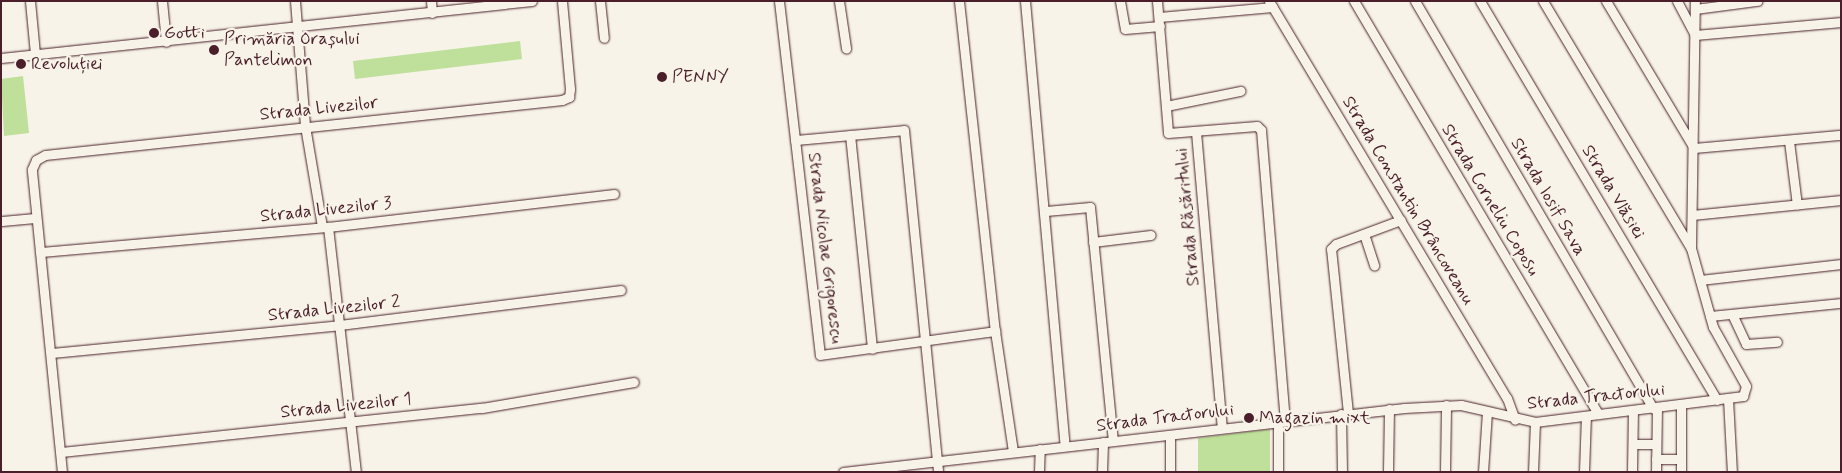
<!DOCTYPE html>
<html>
<head>
<meta charset="utf-8">
<style>
  body { margin:0 }
  #map { position:relative; width:1842px; height:473px; overflow:hidden; background:#f7f3e8; font-family:Mynerve,sans-serif }
  div>[style] { position:absolute }
  .green>* { inset:0; background:#bee09a }
  .roads { filter:drop-shadow(0 0 1px #4a1f2b) drop-shadow(0 0 1px #4a1f2b) }
  .minor>* { height:9px; margin:-4.5px; padding:0 4.5px; transform-origin:4.5px; border-radius:4.5px; background:#f7f3e8 }
  .dots>* { width:14px; height:14px; translate:-50% -50%; box-sizing:border-box; border:2px solid #f7f3e8; border-radius:50% }
  span { translate:-50% -50%; white-space:nowrap; text-align:center; line-height:1.15; -webkit-text-stroke:4.5px #f7f3e8; paint-order:stroke }
  .poi-label { font-size:18px; color:#4a1f2b }
  .left { translate:0 -50%; text-align:left }
  .street-label { font-size:18px; color:#4a1f2b }
  .frame { position:absolute; inset:0; border:2px solid #4a1f2b; pointer-events:none }
</style>
</head>
<body>
<div id="map">
  <div class="green">
    <div style="clip-path:polygon(520px 41px,522px 59px,355px 79px,353px 61px)"></div>
    <div style="clip-path:polygon(23px 76px,29px 133px,4px 136px,1px 79px)"></div>
    <div style="clip-path:polygon(1270px 429px,1270px 472px,1198px 472px,1198px 438px)"></div>
  </div>
  <div class="roads">
    <div class="minor">
      <div style="left:30px;top:1px;width:53px;rotate:84.6deg"></div>
      <div style="left:162px;top:1px;width:41px;rotate:84.4deg"></div>
      <div style="left:295px;top:1px;width:125px;rotate:85.4deg"></div>
      <div style="left:305px;top:126px;width:102px;rotate:80.4deg"></div>
      <div style="left:431px;top:1px;width:12px;rotate:85deg"></div>
      <div style="left:600px;top:1px;width:37px;rotate:84deg"></div>
      <div style="left:779px;top:1px;width:356px;rotate:83.4deg"></div>
      <div style="left:820px;top:355px;width:177px;rotate:-7.8deg"></div>
      <div style="left:839px;top:1px;width:48px;rotate:81.5deg"></div>
      <div style="left:959px;top:1px;width:332px;rotate:83.8deg"></div>
      <div style="left:995px;top:331px;width:122px;rotate:81.5deg"></div>
      <div style="left:1025px;top:1px;width:447px;rotate:84.9deg"></div>
      <div style="left:1120px;top:1px;width:28px;rotate:80deg"></div>
      <div style="left:1125px;top:29px;width:35px;rotate:-5deg"></div>
      <div style="left:1157px;top:1px;width:132px;rotate:85.2deg"></div>
      <div style="left:1168px;top:133px;width:89px;rotate:-4.5deg"></div>
      <div style="left:1257px;top:126px;width:6px;rotate:45deg"></div>
      <div style="left:1261px;top:130px;width:291px;rotate:85.3deg"></div>
      <div style="left:1269px;top:1px;width:463px;rotate:59.1deg"></div>
      <div style="left:1507px;top:398px;width:23px;rotate:70deg"></div>
      <div style="left:1354px;top:1px;width:480px;rotate:59.4deg"></div>
      <div style="left:1415px;top:1px;width:472px;rotate:59.7deg"></div>
      <div style="left:1480px;top:1px;width:464px;rotate:59.3deg"></div>
      <div style="left:1543px;top:1px;width:288px;rotate:59.1deg"></div>
      <div style="left:1606px;top:1px;width:171px;rotate:59.1deg"></div>
      <div style="left:1694px;top:148px;width:148px;rotate:-5.1deg"></div>
      <div style="left:1677px;top:1px;width:38px;rotate:62deg"></div>
      <div style="left:1695px;top:35px;width:147px;rotate:-5.1deg"></div>
      <div style="left:1695px;top:9px;width:63px;rotate:-7.4deg"></div>
      <div style="left:1159px;top:17px;width:114px;rotate:-5deg"></div>
      <div style="left:1px;top:58px;width:534px;rotate:-6.13deg"></div>
      <div style="left:1166px;top:106px;width:76px;rotate:-11.5deg"></div>
      <div style="left:1196px;top:132px;width:297px;rotate:85deg"></div>
      <div style="left:850px;top:135px;width:215px;rotate:84.1deg"></div>
      <div style="left:795px;top:140px;width:109px;rotate:-5.2deg"></div>
      <div style="left:904px;top:130px;width:344px;rotate:84.3deg"></div>
      <div style="left:1789px;top:141px;width:64px;rotate:82.9deg"></div>
      <div style="left:1046px;top:211px;width:44px;rotate:-5.2deg"></div>
      <div style="left:1090px;top:207px;width:235px;rotate:84.4deg"></div>
      <div style="left:1692px;top:215px;width:150px;rotate:-5.7deg"></div>
      <div style="left:1px;top:221px;width:35px;rotate:-5deg"></div>
      <div style="left:328px;top:227px;width:247px;rotate:83.5deg"></div>
      <div style="left:1364px;top:234px;width:33px;rotate:72deg"></div>
      <div style="left:1093px;top:242px;width:58px;rotate:-6.9deg"></div>
      <div style="left:40px;top:252px;width:289px;rotate:-5deg"></div>
      <div style="left:328px;top:227px;width:288px;rotate:-6.6deg"></div>
      <div style="left:1700px;top:280px;width:142px;rotate:-6.5deg"></div>
      <div style="left:1732px;top:314px;width:33px;rotate:65deg"></div>
      <div style="left:1746px;top:344px;width:31px;rotate:-4deg"></div>
      <div style="left:1710px;top:316px;width:132px;rotate:-5.7deg"></div>
      <div style="left:51px;top:353px;width:290px;rotate:-5.5deg"></div>
      <div style="left:340px;top:325px;width:283px;rotate:-7.1deg"></div>
      <div style="left:1728px;top:399px;width:73px;rotate:86.9deg"></div>
      <div style="left:1348px;top:413px;width:165px;rotate:-95.9deg"></div>
      <div style="left:1331px;top:249px;width:7px;rotate:-45deg"></div>
      <div style="left:1336px;top:244px;width:69px;rotate:-20.3deg"></div>
      <div style="left:1341px;top:414px;width:58px;rotate:89deg"></div>
      <div style="left:1278px;top:422px;width:50px;rotate:90deg"></div>
      <div style="left:1170px;top:435px;width:37px;rotate:90deg"></div>
      <div style="left:1633px;top:444px;width:23px"></div>
      <div style="left:61px;top:452px;width:423px;rotate:-6deg"></div>
      <div style="left:482px;top:408px;width:154px;rotate:-9.7deg"></div>
      <div style="left:1656px;top:459px;width:25px"></div>
      <div style="left:62px;top:472px;width:304px;rotate:-95.7deg"></div>
      <div style="left:32px;top:169px;width:10px;rotate:-66deg"></div>
      <div style="left:36px;top:160px;width:10px;rotate:-29deg"></div>
      <div style="left:45px;top:155px;width:520px;rotate:-6.07deg"></div>
      <div style="left:562px;top:100px;width:8px;rotate:-23deg"></div>
      <div style="left:569px;top:97px;width:8px;rotate:-83deg"></div>
      <div style="left:570px;top:89px;width:88px;rotate:-95.2deg"></div>
      <div style="left:843px;top:472px;width:565px;rotate:-6.51deg"></div>
      <div style="left:1404px;top:408px;width:57px;rotate:-3deg"></div>
      <div style="left:1461px;top:405px;width:76px;rotate:12.9deg"></div>
      <div style="left:1535px;top:422px;width:210px;rotate:-7.1deg"></div>
      <div style="left:1743px;top:396px;width:10px;rotate:-73deg"></div>
      <div style="left:1746px;top:386px;width:68px;rotate:-119.2deg"></div>
      <div style="left:1713px;top:327px;width:82px;rotate:-105.6deg"></div>
      <div style="left:1691px;top:248px;width:247px;rotate:-89.1deg"></div>
      <div style="left:1039px;top:472px;width:23px;rotate:-88deg"></div>
      <div style="left:1102px;top:472px;width:30px;rotate:-88deg"></div>
      <div style="left:1388px;top:472px;width:63px;rotate:-89.1deg"></div>
      <div style="left:1445px;top:472px;width:67px;rotate:-89.1deg"></div>
      <div style="left:1483px;top:472px;width:60px;rotate:-86.2deg"></div>
      <div style="left:1533px;top:472px;width:50px;rotate:-87.7deg"></div>
      <div style="left:1584px;top:472px;width:56px;rotate:-88deg"></div>
      <div style="left:1632px;top:472px;width:62px;rotate:-89.1deg"></div>
      <div style="left:1656px;top:472px;width:64px;rotate:-89.1deg"></div>
      <div style="left:1681px;top:472px;width:67px;rotate:-90deg"></div>
    </div>
  </div>
  <div class="dots">
    <div style="left:154px;top:33px;background:#4a1f2b"></div>
    <div style="left:214px;top:50px;background:#4a1f2b"></div>
    <div style="left:21px;top:64px;background:#4a1f2b"></div>
    <div style="left:662px;top:77px;background:#4a1f2b"></div>
    <div style="left:1249px;top:418px;background:#4a1f2b"></div>
  </div>
  <div class="poi-label">
    <span class="left" style="left:164px;top:33px">Gotti</span>
    <span class="left" style="left:224px;top:50px">Primăria Orașului<br>Pantelimon</span>
    <span class="left" style="left:31px;top:64px">Revoluției</span>
    <span class="left" style="left:672px;top:77px">PENNY</span>
    <span class="left" style="left:1259px;top:418px">Magazin mixt</span>
  </div>
  <div class="street-label">
    <span style="left:319px;top:109px;rotate:-6deg">Strada Livezilor</span>
    <span style="left:1613px;top:192px;rotate:59deg">Strada Vlăsiei</span>
    <span style="left:1548px;top:197px;rotate:60deg">Strada Iosif Sava</span>
    <span style="left:1490px;top:200px;rotate:59deg">Strada Corneliu Coposu</span>
    <span style="left:1408px;top:201px;rotate:59deg">Strada Constantin Brâncoveanu</span>
    <span style="left:326px;top:210px;rotate:-6deg">Strada Livezilor 3</span>
    <span style="left:1188px;top:217px;rotate:-95deg">Strada Răsăritului</span>
    <span style="left:825px;top:248px;rotate:83deg">Strada Nicolae Grigorescu</span>
    <span style="left:334px;top:309px;rotate:-6deg">Strada Livezilor 2</span>
    <span style="left:1596px;top:397px;rotate:-6deg">Strada Tractorului</span>
    <span style="left:346px;top:406px;rotate:-6deg">Strada Livezilor 1</span>
    <span style="left:1165px;top:418px;rotate:-7deg">Strada Tractorului</span>
  </div>
  <div class="frame"></div>
</div>
</body>
</html>
